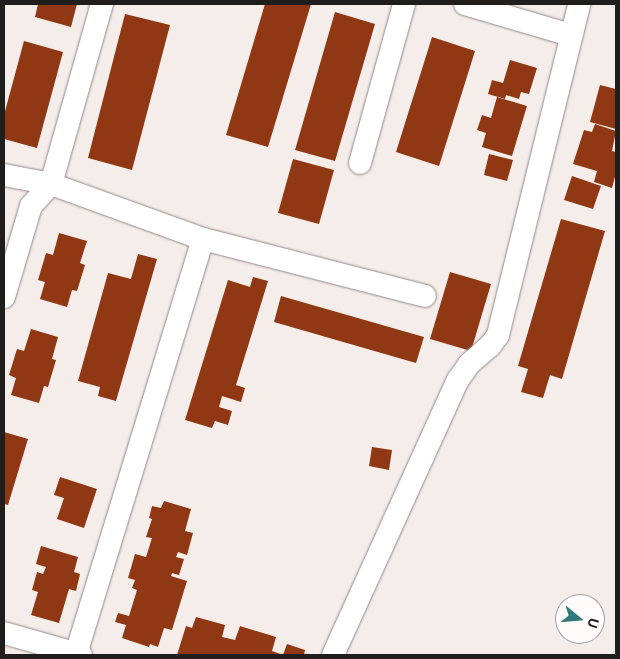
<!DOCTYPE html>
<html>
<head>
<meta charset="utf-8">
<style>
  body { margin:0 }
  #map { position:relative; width:620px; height:659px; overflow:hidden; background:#f5edea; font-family:Ubuntu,sans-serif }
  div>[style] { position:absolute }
  .building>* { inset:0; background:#903814 }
  .roads { filter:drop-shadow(0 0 1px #918987) drop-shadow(0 0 1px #918987) }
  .minor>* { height:22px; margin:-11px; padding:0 11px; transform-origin:11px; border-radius:11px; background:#fff }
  span { translate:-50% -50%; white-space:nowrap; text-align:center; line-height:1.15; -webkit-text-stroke:5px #fffcfb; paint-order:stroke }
  .frame { position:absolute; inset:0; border:5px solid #201e1d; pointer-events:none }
  .north { position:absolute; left:555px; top:594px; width:50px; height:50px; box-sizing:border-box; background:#fffcfb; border:1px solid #a6a3a2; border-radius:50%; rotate:107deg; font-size:14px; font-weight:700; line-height:20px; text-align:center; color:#201e1d }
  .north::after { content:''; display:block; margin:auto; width:18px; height:22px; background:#307a7d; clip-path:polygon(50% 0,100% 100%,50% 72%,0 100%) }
</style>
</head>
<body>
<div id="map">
  <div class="building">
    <div style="clip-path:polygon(38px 4px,77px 4px,71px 27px,35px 17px)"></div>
    <div style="clip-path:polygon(265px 4px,311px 4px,268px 147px,226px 135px)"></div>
    <div style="clip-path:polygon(335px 12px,375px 24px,335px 161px,295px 150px)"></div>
    <div style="clip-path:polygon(125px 14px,170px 25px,132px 170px,88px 158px)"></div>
    <div style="clip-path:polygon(432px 37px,475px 51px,439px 166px,396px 152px)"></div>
    <div style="clip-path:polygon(24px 41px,63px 52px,37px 148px,4px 139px,4px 115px)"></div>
    <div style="clip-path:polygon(510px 60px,537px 68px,529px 94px,521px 92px,519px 99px,506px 95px,505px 99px,488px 94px,492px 80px,503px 83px)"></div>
    <div style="clip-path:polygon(600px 85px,616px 89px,616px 129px,590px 122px)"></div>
    <div style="clip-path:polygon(497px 97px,527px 106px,512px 156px,482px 147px,486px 133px,477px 130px,482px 115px,491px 118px)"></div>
    <div style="clip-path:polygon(595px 124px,616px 131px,612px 151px,616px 152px,616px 173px,612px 188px,594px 182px,597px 171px,573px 164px,584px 130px,592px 132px)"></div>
    <div style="clip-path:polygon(489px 154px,513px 160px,507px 181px,484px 175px)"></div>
    <div style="clip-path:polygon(293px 159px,334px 170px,319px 224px,278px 213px)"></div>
    <div style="clip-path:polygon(572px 176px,601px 186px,593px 209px,564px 200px)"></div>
    <div style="clip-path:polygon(561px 219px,605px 231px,562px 379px,550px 375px,543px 398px,521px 392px,528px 369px,518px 366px)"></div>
    <div style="clip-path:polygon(59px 233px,87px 241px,80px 263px,85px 265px,77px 291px,72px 290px,67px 307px,40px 299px,45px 282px,38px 280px,46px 253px,53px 255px)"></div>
    <div style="clip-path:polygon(138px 254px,157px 259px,116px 401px,98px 396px,100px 387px,78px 381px,108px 273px,131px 279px)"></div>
    <div style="clip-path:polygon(450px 272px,491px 284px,471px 351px,430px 339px)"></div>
    <div style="clip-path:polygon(253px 277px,268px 281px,236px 385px,245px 388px,241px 402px,222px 396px,219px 407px,232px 411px,228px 425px,215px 421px,212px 428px,185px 420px,228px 280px,250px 287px)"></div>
    <div style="clip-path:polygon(281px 296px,424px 337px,416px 363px,274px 322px)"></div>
    <div style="clip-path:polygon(31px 329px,58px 337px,52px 359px,56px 360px,48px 387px,44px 386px,39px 403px,11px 395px,16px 378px,9px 375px,17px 349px,24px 351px)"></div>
    <div style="clip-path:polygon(4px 432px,28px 439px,8px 505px,4px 504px)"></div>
    <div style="clip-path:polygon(372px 447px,392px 450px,389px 470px,369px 466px)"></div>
    <div style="clip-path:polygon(60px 477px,97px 489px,84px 528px,57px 519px,64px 498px,54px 495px)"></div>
    <div style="clip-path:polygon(164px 501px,191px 509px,185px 531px,193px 533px,187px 555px,178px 552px,176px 557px,184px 559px,179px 575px,172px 573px,171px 576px,187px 581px,172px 630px,164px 628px,158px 647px,150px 644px,149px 647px,122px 638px,126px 625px,115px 622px,118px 613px,129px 616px,137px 590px,132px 588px,135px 580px,128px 578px,135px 554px,146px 557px,152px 538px,146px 537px,152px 519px,149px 518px,152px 506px,161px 508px)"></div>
    <div style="clip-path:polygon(41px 546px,78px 557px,74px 572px,80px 574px,76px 591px,69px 589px,59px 623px,31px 615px,38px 592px,32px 590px,37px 572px,43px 574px,46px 567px,36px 564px)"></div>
    <div style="clip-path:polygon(196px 617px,225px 625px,222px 637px,235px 640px,240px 626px,276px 637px,272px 651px,283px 655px,287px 644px,305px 650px,304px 655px,177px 655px,186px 626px,192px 628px)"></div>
  </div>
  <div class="roads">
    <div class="minor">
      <div style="left:465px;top:4px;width:109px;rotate:16.4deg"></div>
      <div style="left:360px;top:163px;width:165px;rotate:-74.5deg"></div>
      <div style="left:4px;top:175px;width:48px;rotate:10.8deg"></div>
      <div style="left:51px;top:184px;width:162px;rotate:19.9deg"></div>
      <div style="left:203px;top:239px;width:229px;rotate:14.4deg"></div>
      <div style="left:4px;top:297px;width:95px;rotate:-73.5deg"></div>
      <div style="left:31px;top:206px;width:30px;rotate:-48deg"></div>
      <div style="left:51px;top:184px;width:187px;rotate:-74.2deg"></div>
      <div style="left:4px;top:633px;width:80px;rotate:15.9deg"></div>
      <div style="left:76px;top:654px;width:434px;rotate:-73deg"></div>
      <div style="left:333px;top:655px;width:302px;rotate:-65.6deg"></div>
      <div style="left:458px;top:380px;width:19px;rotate:-55deg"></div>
      <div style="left:469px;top:364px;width:28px;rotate:-41deg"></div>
      <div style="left:490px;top:346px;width:14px;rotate:-54deg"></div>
      <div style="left:498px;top:335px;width:341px;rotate:-76.2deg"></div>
    </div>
  </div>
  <div class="frame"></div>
  <div class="north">U</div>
</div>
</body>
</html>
